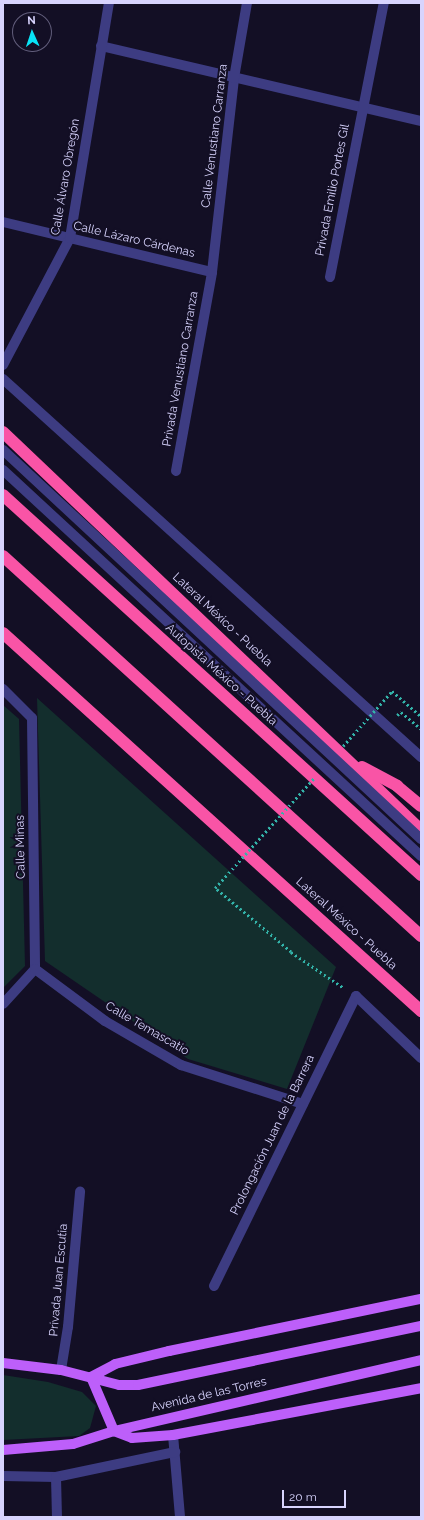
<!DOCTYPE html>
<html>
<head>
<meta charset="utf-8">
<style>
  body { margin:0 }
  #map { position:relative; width:424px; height:1520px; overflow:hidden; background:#130f25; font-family:Raleway,sans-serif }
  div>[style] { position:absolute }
  .green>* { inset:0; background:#132e2d }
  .path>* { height:2.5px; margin-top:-1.25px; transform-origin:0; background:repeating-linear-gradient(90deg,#33b3a9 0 2px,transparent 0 5px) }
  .minor>* { height:10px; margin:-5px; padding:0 5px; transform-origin:5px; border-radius:5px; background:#3d3c82 }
  .major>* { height:10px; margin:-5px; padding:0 5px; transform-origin:5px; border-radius:5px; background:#bd5ffa }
  .highway>* { height:12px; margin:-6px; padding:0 6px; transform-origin:6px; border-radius:6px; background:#f954a6 }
  .path-bridge>* { height:2.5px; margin-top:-1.25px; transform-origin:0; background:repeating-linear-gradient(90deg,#33b3a9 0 2px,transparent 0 5px) }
  .minor-bridge>* { height:10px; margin:-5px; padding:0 5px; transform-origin:5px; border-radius:5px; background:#3d3c82 }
  span { translate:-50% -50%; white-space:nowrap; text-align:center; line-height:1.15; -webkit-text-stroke:4px #130f25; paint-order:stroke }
  .street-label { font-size:12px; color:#d8d4fe }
  .frame { position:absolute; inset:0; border:4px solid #d8d4fe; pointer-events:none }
  .north { position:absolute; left:12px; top:12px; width:40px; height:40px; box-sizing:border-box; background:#130f25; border:1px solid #625e7c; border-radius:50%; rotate:357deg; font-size:11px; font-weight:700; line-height:16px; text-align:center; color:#d8d4fe }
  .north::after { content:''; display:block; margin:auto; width:14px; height:18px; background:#08e3f6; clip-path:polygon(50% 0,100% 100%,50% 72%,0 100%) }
  .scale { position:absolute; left:282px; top:1490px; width:64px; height:18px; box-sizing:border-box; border:2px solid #d8d4fe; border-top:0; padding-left:5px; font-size:12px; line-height:14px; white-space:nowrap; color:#d8d4fe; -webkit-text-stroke:3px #130f25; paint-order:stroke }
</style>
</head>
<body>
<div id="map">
  <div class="green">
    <div style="clip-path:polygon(37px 698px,336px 967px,287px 1089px,188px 1059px,45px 961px)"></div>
    <div style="clip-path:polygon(3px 705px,19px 719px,25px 966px,3px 988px)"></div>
    <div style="clip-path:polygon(3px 1375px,48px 1382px,82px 1392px,96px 1406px,90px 1428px,79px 1436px,3px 1440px)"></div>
  </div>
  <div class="path">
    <div style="left:392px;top:691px;width:38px;rotate:41deg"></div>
    <div style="left:397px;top:715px;width:5px;rotate:-37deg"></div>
    <div style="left:401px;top:712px;width:26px;rotate:40deg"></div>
    <div style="left:291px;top:952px;width:64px;rotate:34.2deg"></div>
  </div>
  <div class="minor">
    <div style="left:101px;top:46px;width:329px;rotate:13.2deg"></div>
    <div style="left:3px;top:222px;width:215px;rotate:13.5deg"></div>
    <div style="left:330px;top:277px;width:279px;rotate:-78.9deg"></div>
    <div style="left:3px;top:365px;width:144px;rotate:-62.2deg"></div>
    <div style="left:70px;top:238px;width:238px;rotate:-80.6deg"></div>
    <div style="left:3px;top:379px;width:564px;rotate:42.12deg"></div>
    <div style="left:176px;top:471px;width:202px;rotate:-79.7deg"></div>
    <div style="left:212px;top:272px;width:195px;rotate:-83.5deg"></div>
    <div style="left:234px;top:78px;width:76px;rotate:-80.2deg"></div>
    <div style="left:3px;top:689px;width:41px;rotate:45deg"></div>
    <div style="left:32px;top:718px;width:251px;rotate:89.3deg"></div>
    <div style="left:35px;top:969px;width:47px;rotate:132.4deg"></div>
    <div style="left:35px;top:969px;width:87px;rotate:36.6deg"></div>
    <div style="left:105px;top:1021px;width:88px;rotate:30.1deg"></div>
    <div style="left:181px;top:1065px;width:128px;rotate:17.7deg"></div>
    <div style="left:214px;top:1286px;width:323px;rotate:-63.9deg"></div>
    <div style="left:356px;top:996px;width:90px;rotate:43.6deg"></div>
    <div style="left:61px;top:1370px;width:44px;rotate:-80.8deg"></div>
    <div style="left:68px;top:1327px;width:136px;rotate:-84.9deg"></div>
    <div style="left:173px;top:1435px;width:82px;rotate:85.1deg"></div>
    <div style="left:3px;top:1476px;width:53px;rotate:1.1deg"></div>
    <div style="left:56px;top:1477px;width:122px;rotate:-11.9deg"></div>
    <div style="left:56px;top:1477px;width:40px;rotate:88.6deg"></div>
  </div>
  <div class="major">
    <div style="left:3px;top:1363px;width:58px;rotate:6.9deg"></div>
    <div style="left:61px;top:1370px;width:60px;rotate:14.5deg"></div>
    <div style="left:119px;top:1385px;width:19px"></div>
    <div style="left:138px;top:1385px;width:289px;rotate:-11.8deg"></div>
    <div style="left:91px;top:1377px;width:59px;rotate:66.9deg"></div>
    <div style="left:114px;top:1431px;width:19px;rotate:21deg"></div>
    <div style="left:132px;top:1438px;width:41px;rotate:-4.2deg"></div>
    <div style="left:173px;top:1435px;width:252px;rotate:-10.7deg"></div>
    <div style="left:91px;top:1377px;width:27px;rotate:-28deg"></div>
    <div style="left:115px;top:1364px;width:56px;rotate:-13.5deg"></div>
    <div style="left:169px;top:1351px;width:257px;rotate:-11.7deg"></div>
    <div style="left:3px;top:1450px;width:70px;rotate:-4.9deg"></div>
    <div style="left:73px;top:1444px;width:43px;rotate:-17.6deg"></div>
    <div style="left:114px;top:1431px;width:315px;rotate:-13deg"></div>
  </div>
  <div class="highway">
    <div style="left:3px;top:432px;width:577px;rotate:43.6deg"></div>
    <div style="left:3px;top:495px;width:565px;rotate:42.27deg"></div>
    <div style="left:3px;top:556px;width:565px;rotate:42.27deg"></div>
    <div style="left:3px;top:633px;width:564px;rotate:42.12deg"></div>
    <div style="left:362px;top:767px;width:40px;rotate:28deg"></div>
    <div style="left:397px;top:786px;width:31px;rotate:40deg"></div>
  </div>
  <div class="path-bridge">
    <div style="left:343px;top:746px;width:74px;rotate:-48.3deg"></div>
    <div style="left:291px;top:952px;width:99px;rotate:-139.9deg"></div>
    <div style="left:215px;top:888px;width:148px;rotate:-48deg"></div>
  </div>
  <div class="minor-bridge">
    <div style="left:3px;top:450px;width:571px;rotate:42.94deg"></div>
    <div style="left:3px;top:470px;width:569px;rotate:42.72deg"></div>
  </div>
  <div class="street-label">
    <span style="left:215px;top:136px;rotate:-83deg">Calle Venustiano Carranza</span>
    <span style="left:66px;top:177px;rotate:-80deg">Calle Álvaro Obregón</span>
    <span style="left:333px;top:190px;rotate:-79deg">Privada Emilio Portes Gil</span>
    <span style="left:134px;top:240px;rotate:13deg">Calle Lázaro Cárdenas</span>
    <span style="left:181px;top:369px;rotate:-80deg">Privada Venustiano Carranza</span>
    <span style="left:222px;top:620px;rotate:43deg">Lateral México - Puebla</span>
    <span style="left:221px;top:675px;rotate:42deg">Autopista México - Puebla</span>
    <span style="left:21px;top:847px;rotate:-91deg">Calle Minas</span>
    <span style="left:346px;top:924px;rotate:42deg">Lateral México - Puebla</span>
    <span style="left:147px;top:1029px;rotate:30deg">Calle Temascatio</span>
    <span style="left:273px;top:1135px;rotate:-64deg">Prolongación Juan de la Barrera</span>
    <span style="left:59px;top:1280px;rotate:-85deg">Privada Juan Escutia</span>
    <span style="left:209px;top:1395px;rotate:-13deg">Avenida de las Torres</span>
  </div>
  <div class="frame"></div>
  <div class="north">N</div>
  <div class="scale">20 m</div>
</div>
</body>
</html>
